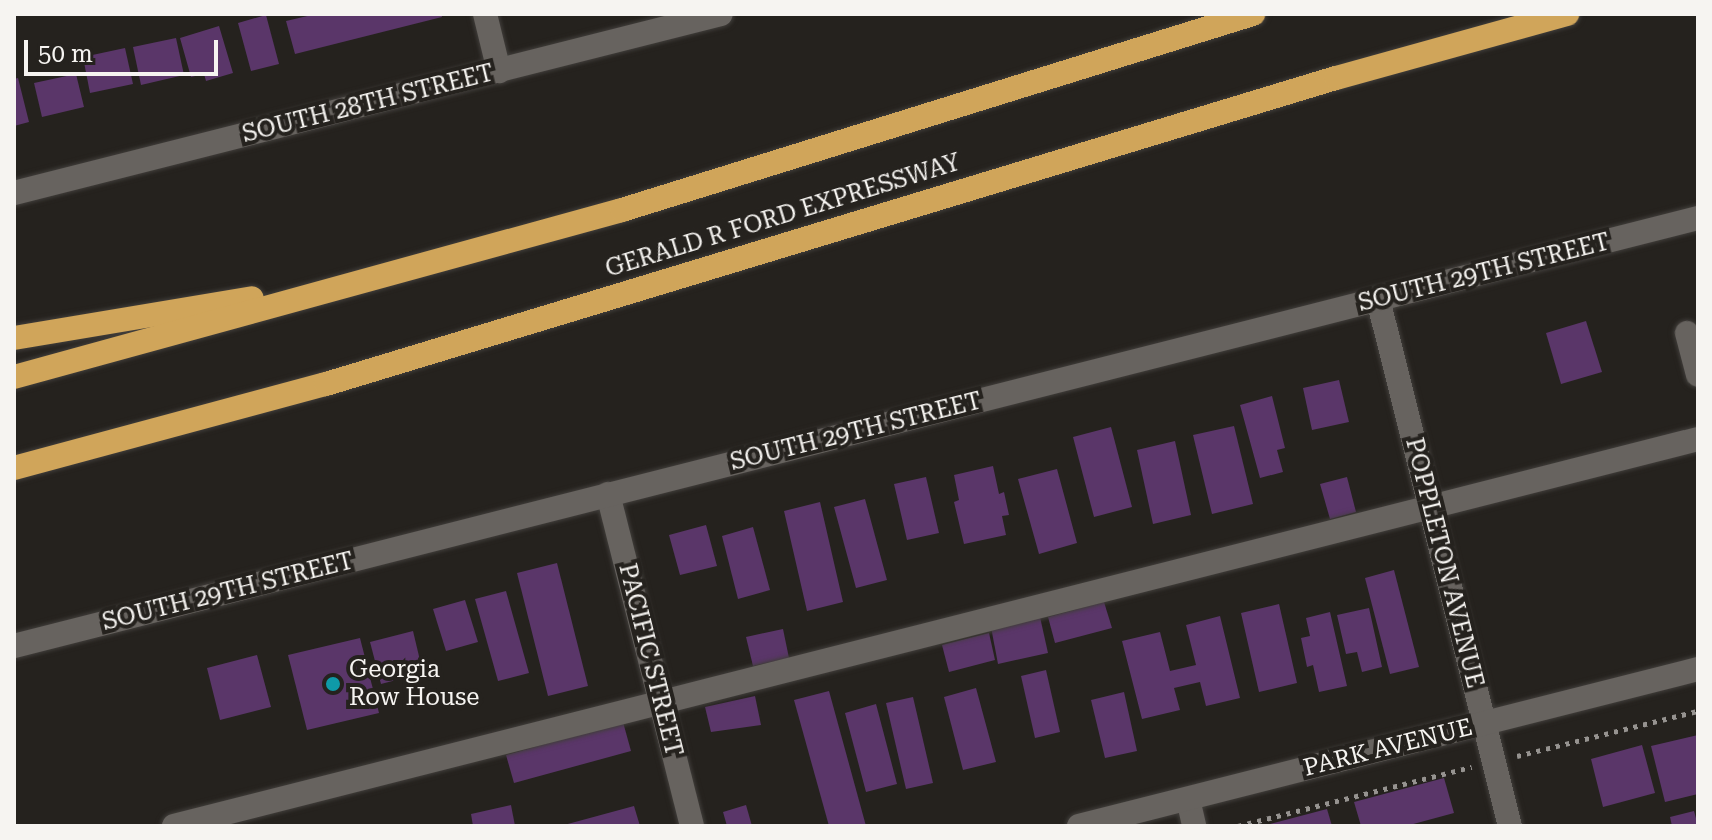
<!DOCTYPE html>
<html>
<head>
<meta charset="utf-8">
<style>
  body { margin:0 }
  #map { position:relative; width:1712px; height:840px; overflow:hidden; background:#25221e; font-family:"Roboto Serif",serif }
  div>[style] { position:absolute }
  .building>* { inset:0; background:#5a3669 }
  .path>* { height:5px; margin-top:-2.5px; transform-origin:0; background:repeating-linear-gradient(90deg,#969390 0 4px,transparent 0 10px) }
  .roads { filter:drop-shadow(0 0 2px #413e3b) drop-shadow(0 0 2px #413e3b) }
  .minor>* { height:24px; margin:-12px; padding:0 12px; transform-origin:12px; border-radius:12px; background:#67635f }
  .highway>* { height:24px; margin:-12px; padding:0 12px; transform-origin:12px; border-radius:12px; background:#d0a55a }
  .dots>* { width:22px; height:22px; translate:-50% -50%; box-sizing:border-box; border:4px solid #25221e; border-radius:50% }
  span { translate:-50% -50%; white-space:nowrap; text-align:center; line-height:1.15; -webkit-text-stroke:8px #25221e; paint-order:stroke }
  .street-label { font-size:24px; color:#f6f4f1 }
  .poi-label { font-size:24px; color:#f6f4f1 }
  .left { translate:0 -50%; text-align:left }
  .frame { position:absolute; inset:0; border:16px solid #f6f4f1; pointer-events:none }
  .scale { position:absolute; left:24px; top:40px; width:194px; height:36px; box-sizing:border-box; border:4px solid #f6f4f1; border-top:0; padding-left:10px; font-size:24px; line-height:28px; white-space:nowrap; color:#f6f4f1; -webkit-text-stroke:6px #25221e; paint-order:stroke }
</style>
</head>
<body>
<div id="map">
  <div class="building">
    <div style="clip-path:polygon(316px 14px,441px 14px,442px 17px,295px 54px,286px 21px)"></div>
    <div style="clip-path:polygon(266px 15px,279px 64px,251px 71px,238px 23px)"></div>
    <div style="clip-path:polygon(219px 26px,233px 73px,206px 81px,204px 74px,191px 77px,180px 38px)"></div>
    <div style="clip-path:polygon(176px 38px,184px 75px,141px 85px,133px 47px)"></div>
    <div style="clip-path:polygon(125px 48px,133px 84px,90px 93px,83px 57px)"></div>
    <div style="clip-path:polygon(76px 74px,84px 107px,42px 117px,34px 83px)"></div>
    <div style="clip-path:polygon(18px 78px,29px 122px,14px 126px,14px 79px)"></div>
    <div style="clip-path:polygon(1586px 321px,1602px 372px,1561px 384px,1546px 333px)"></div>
    <div style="clip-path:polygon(1339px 380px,1349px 422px,1312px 430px,1303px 388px)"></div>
    <div style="clip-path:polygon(1272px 396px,1285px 448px,1277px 450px,1283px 472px,1260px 478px,1240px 405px)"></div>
    <div style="clip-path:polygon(1234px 426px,1253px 504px,1212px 514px,1193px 435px)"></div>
    <div style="clip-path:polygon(1111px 427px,1132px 507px,1094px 517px,1073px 437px)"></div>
    <div style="clip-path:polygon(1175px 441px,1191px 515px,1153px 524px,1137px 450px)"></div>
    <div style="clip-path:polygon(993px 466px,999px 494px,1004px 492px,1009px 515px,1002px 516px,1006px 535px,964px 544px,954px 502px,959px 500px,954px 475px)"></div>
    <div style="clip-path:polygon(1057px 469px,1077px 543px,1039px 554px,1018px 479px)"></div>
    <div style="clip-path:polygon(926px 477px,939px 533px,907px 540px,894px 484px)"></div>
    <div style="clip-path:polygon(1347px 477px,1356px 512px,1330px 519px,1320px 484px)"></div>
    <div style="clip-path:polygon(865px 499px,887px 580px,856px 588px,834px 507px)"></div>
    <div style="clip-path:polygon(820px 502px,843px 602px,807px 611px,784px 511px)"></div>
    <div style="clip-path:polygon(706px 525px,717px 566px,680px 575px,669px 535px)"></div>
    <div style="clip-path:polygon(753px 527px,770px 590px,738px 599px,722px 536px)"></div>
    <div style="clip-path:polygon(557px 563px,588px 686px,548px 696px,517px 573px)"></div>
    <div style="clip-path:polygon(1394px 570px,1419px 667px,1390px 674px,1365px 578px)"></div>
    <div style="clip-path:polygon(506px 591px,529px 673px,498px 681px,475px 599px)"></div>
    <div style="clip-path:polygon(465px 600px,478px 642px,446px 651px,433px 609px)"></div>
    <div style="clip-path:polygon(1104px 602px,1112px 628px,1055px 643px,1048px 617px)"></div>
    <div style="clip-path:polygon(1279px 604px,1297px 683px,1259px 692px,1241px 613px)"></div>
    <div style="clip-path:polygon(1369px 608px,1382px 667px,1362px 672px,1357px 652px,1346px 654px,1337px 615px)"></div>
    <div style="clip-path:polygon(1330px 612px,1347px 686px,1319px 692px,1313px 665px,1307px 667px,1301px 638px,1310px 636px,1306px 618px)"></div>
    <div style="clip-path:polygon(1220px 616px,1240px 698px,1206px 706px,1200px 682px,1174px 688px,1180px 710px,1142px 719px,1122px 641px,1160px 632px,1170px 671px,1196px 665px,1186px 625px)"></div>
    <div style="clip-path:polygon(1040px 617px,1048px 653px,998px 664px,991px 627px)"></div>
    <div style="clip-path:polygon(783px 629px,789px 658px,753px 666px,746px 637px)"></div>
    <div style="clip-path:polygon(413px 631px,423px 673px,381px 684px,370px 642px)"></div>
    <div style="clip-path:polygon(989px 633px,995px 660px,949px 672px,942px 645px)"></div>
    <div style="clip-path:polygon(360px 638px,379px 713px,307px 730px,288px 655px)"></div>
    <div style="clip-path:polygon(257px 655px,271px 707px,220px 720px,207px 668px)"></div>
    <div style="clip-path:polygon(1046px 670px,1060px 732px,1035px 738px,1021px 676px)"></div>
    <div style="clip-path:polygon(976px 688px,996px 762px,963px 770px,944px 697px)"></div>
    <div style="clip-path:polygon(829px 691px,866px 826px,829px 826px,794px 700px)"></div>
    <div style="clip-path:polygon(1124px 692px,1137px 751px,1105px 758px,1091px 700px)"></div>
    <div style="clip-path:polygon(755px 696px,761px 725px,711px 732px,705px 707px)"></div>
    <div style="clip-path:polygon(913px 697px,933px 783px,906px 789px,886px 703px)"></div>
    <div style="clip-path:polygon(876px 704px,897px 784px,866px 792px,845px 713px)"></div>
    <div style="clip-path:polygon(623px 722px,631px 751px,514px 783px,506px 755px)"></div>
    <div style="clip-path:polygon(1698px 735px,1698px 794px,1665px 802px,1651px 746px)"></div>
    <div style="clip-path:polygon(1642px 745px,1655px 793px,1603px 807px,1591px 759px)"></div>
    <div style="clip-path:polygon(1444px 778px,1454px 813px,1406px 826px,1361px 826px,1354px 802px)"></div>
    <div style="clip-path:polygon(511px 805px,515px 826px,473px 826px,471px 814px)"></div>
    <div style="clip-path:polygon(746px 805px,752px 826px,727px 826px,723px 812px)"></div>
    <div style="clip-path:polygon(634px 806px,640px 826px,564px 826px,564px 825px)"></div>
    <div style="clip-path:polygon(1327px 809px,1332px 826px,1266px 826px,1266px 825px)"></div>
    <div style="clip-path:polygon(1694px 811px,1698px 826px,1672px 826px,1670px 817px)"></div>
  </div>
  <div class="path">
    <div style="left:1517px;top:756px;width:187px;rotate:-14deg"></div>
    <div style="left:1238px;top:826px;width:241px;rotate:-14.2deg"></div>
  </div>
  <div class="roads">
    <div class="minor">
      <div style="left:485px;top:14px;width:59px;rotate:76.2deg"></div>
      <div style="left:14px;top:193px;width:729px;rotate:-14.21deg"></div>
      <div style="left:1378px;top:299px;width:543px;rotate:75.94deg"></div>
      <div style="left:1687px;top:333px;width:43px;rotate:75.3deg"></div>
      <div style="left:608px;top:494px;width:342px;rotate:75.8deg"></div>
      <div style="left:14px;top:646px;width:1738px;rotate:-14.26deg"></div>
      <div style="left:1188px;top:799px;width:28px;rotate:77deg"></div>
      <div style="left:174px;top:826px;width:1572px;rotate:-14.25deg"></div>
      <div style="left:1079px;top:826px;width:639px;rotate:-14.23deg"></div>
    </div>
    <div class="highway">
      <div style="left:14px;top:338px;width:241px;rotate:-9.5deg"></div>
      <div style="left:14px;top:377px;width:631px;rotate:-15.36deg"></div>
      <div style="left:622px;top:210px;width:661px;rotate:-17.26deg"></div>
      <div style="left:14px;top:468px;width:323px;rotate:-15.1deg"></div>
      <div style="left:326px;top:384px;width:1055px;rotate:-16.86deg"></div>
      <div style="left:1336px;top:78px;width:240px;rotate:-15.5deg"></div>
    </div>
  </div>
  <div class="dots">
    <div style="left:333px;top:684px;background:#0f9aa8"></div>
  </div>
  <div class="street-label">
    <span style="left:368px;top:104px;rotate:-14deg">SOUTH 28TH STREET</span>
    <span style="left:783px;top:216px;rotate:-17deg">GERALD R FORD EXPRESSWAY</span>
    <span style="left:1484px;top:273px;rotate:-14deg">SOUTH 29TH STREET</span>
    <span style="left:856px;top:432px;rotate:-14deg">SOUTH 29TH STREET</span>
    <span style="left:1444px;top:563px;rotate:76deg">POPPLETON AVENUE</span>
    <span style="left:228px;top:592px;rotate:-14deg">SOUTH 29TH STREET</span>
    <span style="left:650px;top:660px;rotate:76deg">PACIFIC STREET</span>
    <span style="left:1388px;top:748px;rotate:-14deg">PARK AVENUE</span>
  </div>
  <div class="poi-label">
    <span class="left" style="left:349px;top:684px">Georgia<br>Row House</span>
  </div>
  <div class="frame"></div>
  <div class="scale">50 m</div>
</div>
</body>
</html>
